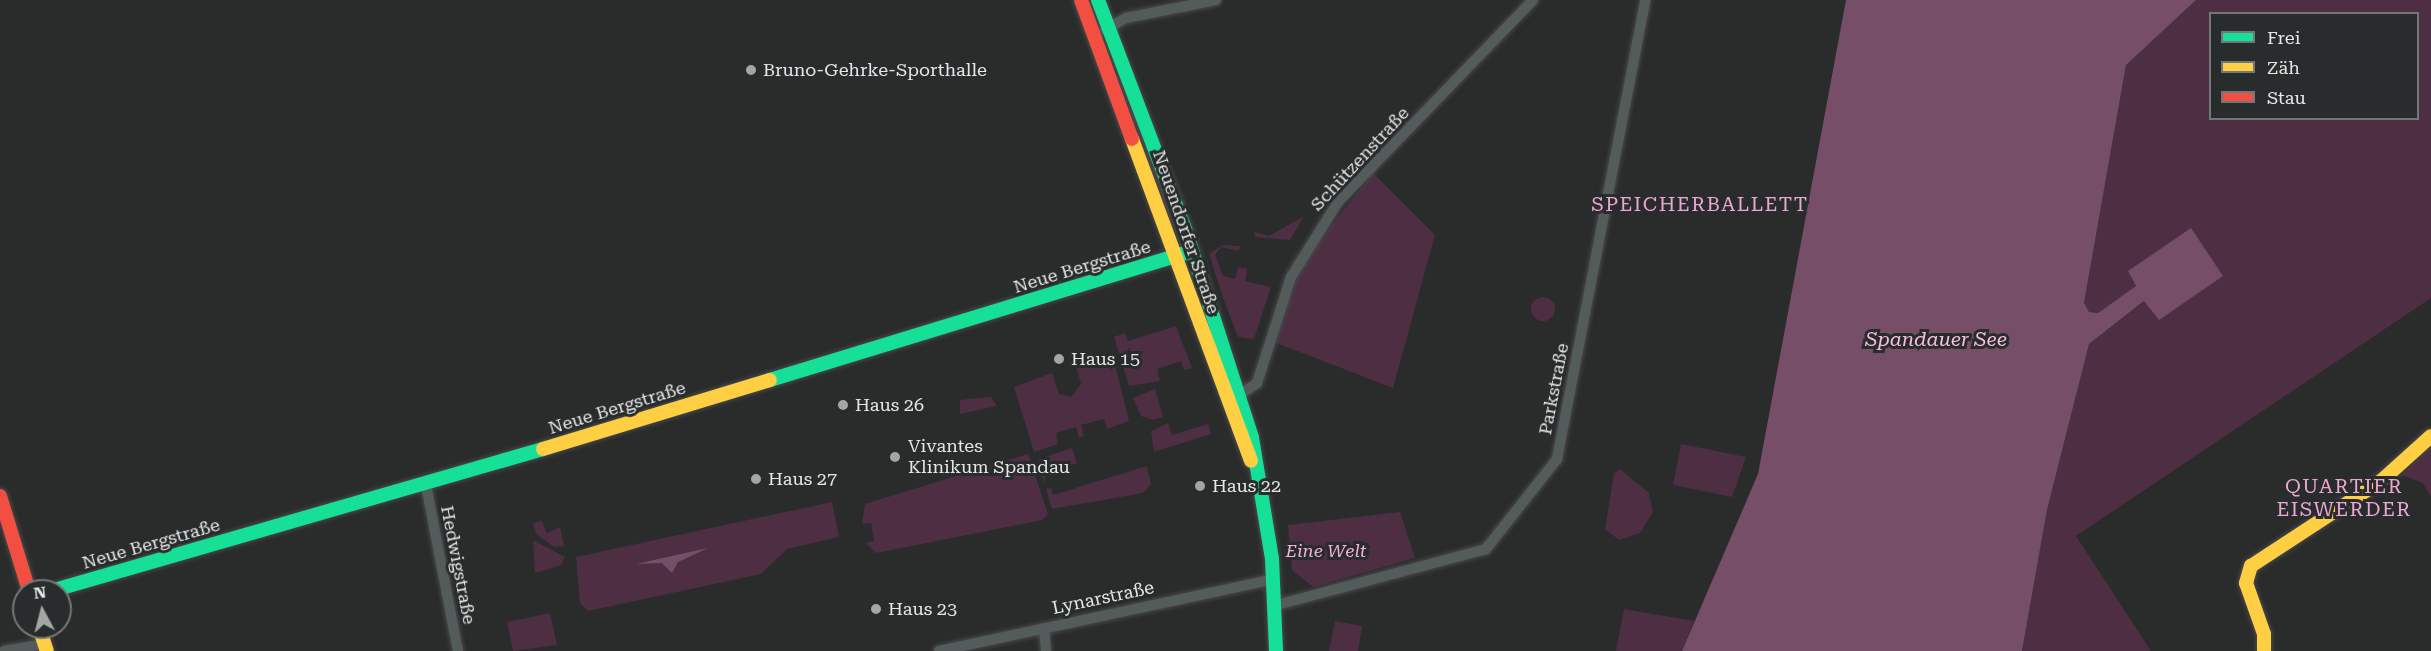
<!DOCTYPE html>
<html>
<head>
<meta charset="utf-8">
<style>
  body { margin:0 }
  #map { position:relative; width:2431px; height:651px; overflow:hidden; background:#2a2b2b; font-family:"Roboto Serif",serif }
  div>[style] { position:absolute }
  .green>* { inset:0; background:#4e2e43 }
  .round { border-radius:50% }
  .water>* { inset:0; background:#764e67 }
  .roads { filter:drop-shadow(0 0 2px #484949) drop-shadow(0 0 2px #484949) }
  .street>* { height:10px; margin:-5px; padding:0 5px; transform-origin:5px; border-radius:5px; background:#545c5b }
  .fast>* { height:14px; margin:-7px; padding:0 7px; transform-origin:7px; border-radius:7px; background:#16e098 }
  .slow>* { height:14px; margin:-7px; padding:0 7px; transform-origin:7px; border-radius:7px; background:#ffcf43 }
  .jam>* { height:14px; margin:-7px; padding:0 7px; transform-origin:7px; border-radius:7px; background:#f24e42 }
  .dots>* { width:16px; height:16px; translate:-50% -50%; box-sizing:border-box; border:3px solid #292c2c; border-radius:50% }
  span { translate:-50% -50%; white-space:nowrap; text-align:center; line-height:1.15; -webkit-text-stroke:6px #292c2c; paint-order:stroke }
  .poi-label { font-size:18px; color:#e5e7e7 }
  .left { translate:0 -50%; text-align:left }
  .street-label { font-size:18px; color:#e5e7e7 }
  .park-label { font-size:18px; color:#f5afda; font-style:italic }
  .neighbourhood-label { font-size:20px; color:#eca6d2; letter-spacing:1.5px }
  .water-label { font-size:20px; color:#f8bfe1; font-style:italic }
  .legend { position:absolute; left:2209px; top:12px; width:210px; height:108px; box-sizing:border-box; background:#292c2c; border:2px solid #747777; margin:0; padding:8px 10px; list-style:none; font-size:18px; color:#e5e7e7 }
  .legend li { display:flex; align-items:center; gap:12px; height:30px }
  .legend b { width:30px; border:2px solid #747777 }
  .north { position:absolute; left:12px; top:579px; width:60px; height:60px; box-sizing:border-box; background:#292c2c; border:2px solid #747777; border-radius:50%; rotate:353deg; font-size:16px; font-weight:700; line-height:24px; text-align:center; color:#e5e7e7 }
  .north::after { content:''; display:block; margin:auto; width:21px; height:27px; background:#a4a5a5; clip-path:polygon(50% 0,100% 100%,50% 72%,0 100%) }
</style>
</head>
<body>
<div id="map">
  <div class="green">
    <div style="clip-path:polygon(evenodd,2196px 0,2431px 0,2431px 298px,2076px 536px,2151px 651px,2022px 651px,2047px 510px,2089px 344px,2145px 301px,2158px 319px,2128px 271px,2136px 286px,2098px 313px,2089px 312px,2084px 303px,2126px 65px,2196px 0,2210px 14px,2418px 14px,2418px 118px,2210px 118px,2210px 14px)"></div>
    <div style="clip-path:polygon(1122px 73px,1178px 229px,1173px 231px,1117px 75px)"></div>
    <div style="clip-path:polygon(1373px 173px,1435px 235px,1393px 388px,1274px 342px,1303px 261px)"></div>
    <div style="clip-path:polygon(1304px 216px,1290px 240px,1255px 237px,1254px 232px,1269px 236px)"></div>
    <div style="clip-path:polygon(1223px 245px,1240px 246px,1239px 251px,1221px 247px,1215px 255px,1223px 276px,1235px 279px,1238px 267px,1247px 269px,1245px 281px,1271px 287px,1254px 339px,1238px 337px,1224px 301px,1209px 254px)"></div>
    <div class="round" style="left:1531px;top:297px;width:24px;height:24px"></div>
    <div style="clip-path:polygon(1176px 326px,1192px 368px,1184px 370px,1181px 361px,1157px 369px,1160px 381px,1129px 386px,1114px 337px,1125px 333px,1128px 341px)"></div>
    <div style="clip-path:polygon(1113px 357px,1129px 421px,1107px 429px,1104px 419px,1081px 425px,1084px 436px,1079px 438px,1076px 427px,1056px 433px,1058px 444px,1034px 452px,1014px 387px,1052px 373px,1059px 394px,1071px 397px,1081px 384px,1076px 366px)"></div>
    <div style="clip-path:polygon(1155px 389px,1163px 417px,1153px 420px,1141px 416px,1133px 398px)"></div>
    <div style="clip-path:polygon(991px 397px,997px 406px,960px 414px,960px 400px)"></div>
    <div style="clip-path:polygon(1168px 423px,1172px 435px,1208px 424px,1211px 434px,1154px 452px,1151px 431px)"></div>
    <div style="clip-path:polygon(1681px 444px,1746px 457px,1732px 497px,1673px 485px)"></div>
    <div style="clip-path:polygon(2431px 446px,2431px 497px,2423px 483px,2402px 475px)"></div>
    <div style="clip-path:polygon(1072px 448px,1077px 463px,1046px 472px,1044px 485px,1039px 459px)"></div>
    <div style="clip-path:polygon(1028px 454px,1048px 514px,1042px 520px,876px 553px,866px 543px,874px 541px,871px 523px,862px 524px,865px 504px)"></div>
    <div style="clip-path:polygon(1147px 466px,1151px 484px,1143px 493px,1052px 509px,1046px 489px,1051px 488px,1053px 495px)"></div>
    <div style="clip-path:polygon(1620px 469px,1649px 493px,1653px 512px,1640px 533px,1619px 540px,1605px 529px,1614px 473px)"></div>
    <div style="clip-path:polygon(832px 502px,839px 537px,787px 549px,761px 574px,588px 611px,580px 603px,576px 557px)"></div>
    <div style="clip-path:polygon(1400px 512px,1415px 558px,1313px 587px,1292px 570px,1288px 525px)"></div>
    <div style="clip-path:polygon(542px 521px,547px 533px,560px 527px,564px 546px,554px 547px,536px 534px,533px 523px)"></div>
    <div style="clip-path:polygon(533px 540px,565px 557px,561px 565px,535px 573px)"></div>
    <div style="clip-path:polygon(1624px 609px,1694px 621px,1682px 651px,1616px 651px)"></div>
    <div style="clip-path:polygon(550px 613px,557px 645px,513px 651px,507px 622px)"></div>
    <div style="clip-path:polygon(1335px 621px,1362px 626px,1358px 651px,1329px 651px)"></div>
  </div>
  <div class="water">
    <div style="clip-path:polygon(1846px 0,2196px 0,2126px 65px,2084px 303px,2089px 312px,2098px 313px,2136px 286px,2128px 271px,2191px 228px,2223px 276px,2159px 320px,2144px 301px,2089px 344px,2047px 510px,2022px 651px,1682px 651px,1758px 474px)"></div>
    <div style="clip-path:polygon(708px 548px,678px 562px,672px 573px,662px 563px,636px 564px)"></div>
  </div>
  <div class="roads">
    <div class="street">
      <div style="left:1105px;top:30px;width:24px;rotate:-30deg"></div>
      <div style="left:1126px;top:18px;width:92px;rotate:-11.3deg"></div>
      <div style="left:1238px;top:396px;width:23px;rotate:-34deg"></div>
      <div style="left:1257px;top:383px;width:111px;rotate:-72.2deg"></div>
      <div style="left:1291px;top:277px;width:89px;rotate:-57.9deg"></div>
      <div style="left:1338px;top:202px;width:281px;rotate:-46deg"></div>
      <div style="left:426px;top:485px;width:169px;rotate:79.1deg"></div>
      <div style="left:1277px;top:605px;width:216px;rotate:-15deg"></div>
      <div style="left:1486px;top:549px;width:115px;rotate:-51.7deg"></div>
      <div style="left:1557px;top:459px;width:467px;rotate:-79.1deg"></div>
      <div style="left:1044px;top:628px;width:23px;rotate:85deg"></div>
      <div style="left:4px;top:651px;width:42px;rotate:-9.7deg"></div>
      <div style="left:939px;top:651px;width:343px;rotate:-12.1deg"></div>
    </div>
    <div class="fast">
      <div style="left:1098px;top:0;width:248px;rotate:69.2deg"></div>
      <div style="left:1186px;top:232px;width:216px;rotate:72.2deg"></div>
      <div style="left:1252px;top:438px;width:123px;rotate:80.6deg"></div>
      <div style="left:1272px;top:559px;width:92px;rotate:87.5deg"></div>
      <div style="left:770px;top:380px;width:441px;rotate:-17deg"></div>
      <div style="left:51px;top:591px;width:512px;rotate:-16.1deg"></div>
    </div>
    <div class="slow">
      <div style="left:1132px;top:139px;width:343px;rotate:69.7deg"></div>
      <div style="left:543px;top:449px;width:237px;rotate:-16.9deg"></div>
      <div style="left:39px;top:627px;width:25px;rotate:72deg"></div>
      <div style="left:2264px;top:651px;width:17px;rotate:-90deg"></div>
      <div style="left:2264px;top:634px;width:54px;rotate:-109.4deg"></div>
      <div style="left:2246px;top:583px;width:18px;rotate:-74deg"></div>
      <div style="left:2251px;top:566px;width:155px;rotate:-33.2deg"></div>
      <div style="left:2381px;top:481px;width:67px;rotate:-42deg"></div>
    </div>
    <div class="jam">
      <div style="left:1081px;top:0;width:148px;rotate:69.9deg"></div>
      <div style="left:0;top:496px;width:99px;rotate:73deg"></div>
    </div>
  </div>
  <div class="dots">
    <div style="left:751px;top:70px;background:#a4a5a5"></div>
    <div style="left:1059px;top:359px;background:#a4a5a5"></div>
    <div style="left:843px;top:405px;background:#a4a5a5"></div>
    <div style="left:895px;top:457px;background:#a4a5a5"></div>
    <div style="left:756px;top:479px;background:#a4a5a5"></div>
    <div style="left:1200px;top:486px;background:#a4a5a5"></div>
    <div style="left:876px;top:609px;background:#a4a5a5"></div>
  </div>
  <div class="poi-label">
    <span class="left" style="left:763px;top:70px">Bruno-Gehrke-Sporthalle</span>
    <span class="left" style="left:1071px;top:359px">Haus 15</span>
    <span class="left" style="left:855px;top:405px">Haus 26</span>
    <span class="left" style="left:908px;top:457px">Vivantes<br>Klinikum Spandau</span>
    <span class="left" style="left:768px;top:479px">Haus 27</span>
    <span class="left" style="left:1212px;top:486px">Haus 22</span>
    <span class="left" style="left:888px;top:609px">Haus 23</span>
  </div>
  <div class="street-label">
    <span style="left:1360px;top:159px;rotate:-47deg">Schützenstraße</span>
    <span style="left:1186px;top:232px;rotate:71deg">Neuendorfer Straße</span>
    <span style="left:1082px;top:267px;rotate:-17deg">Neue Bergstraße</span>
    <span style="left:1554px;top:389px;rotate:-79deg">Parkstraße</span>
    <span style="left:617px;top:408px;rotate:-17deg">Neue Bergstraße</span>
    <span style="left:151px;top:544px;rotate:-16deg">Neue Bergstraße</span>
    <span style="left:458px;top:565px;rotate:79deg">Hedwigstraße</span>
    <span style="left:1103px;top:598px;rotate:-12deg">Lynarstraße</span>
  </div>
  <div class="park-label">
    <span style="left:1326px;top:551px">Eine Welt</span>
  </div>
  <div class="neighbourhood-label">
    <span style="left:1700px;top:204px">SPEICHERBALLETT</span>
    <span style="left:2344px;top:498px">QUARTIER<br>EISWERDER</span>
  </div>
  <div class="water-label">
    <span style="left:1936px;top:339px">Spandauer See</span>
  </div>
  <ul class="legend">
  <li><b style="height:8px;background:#16e098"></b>Frei</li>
  <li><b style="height:8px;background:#ffcf43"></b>Zäh</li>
  <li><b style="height:8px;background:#f24e42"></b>Stau</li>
  </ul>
  <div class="north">N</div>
</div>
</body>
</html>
